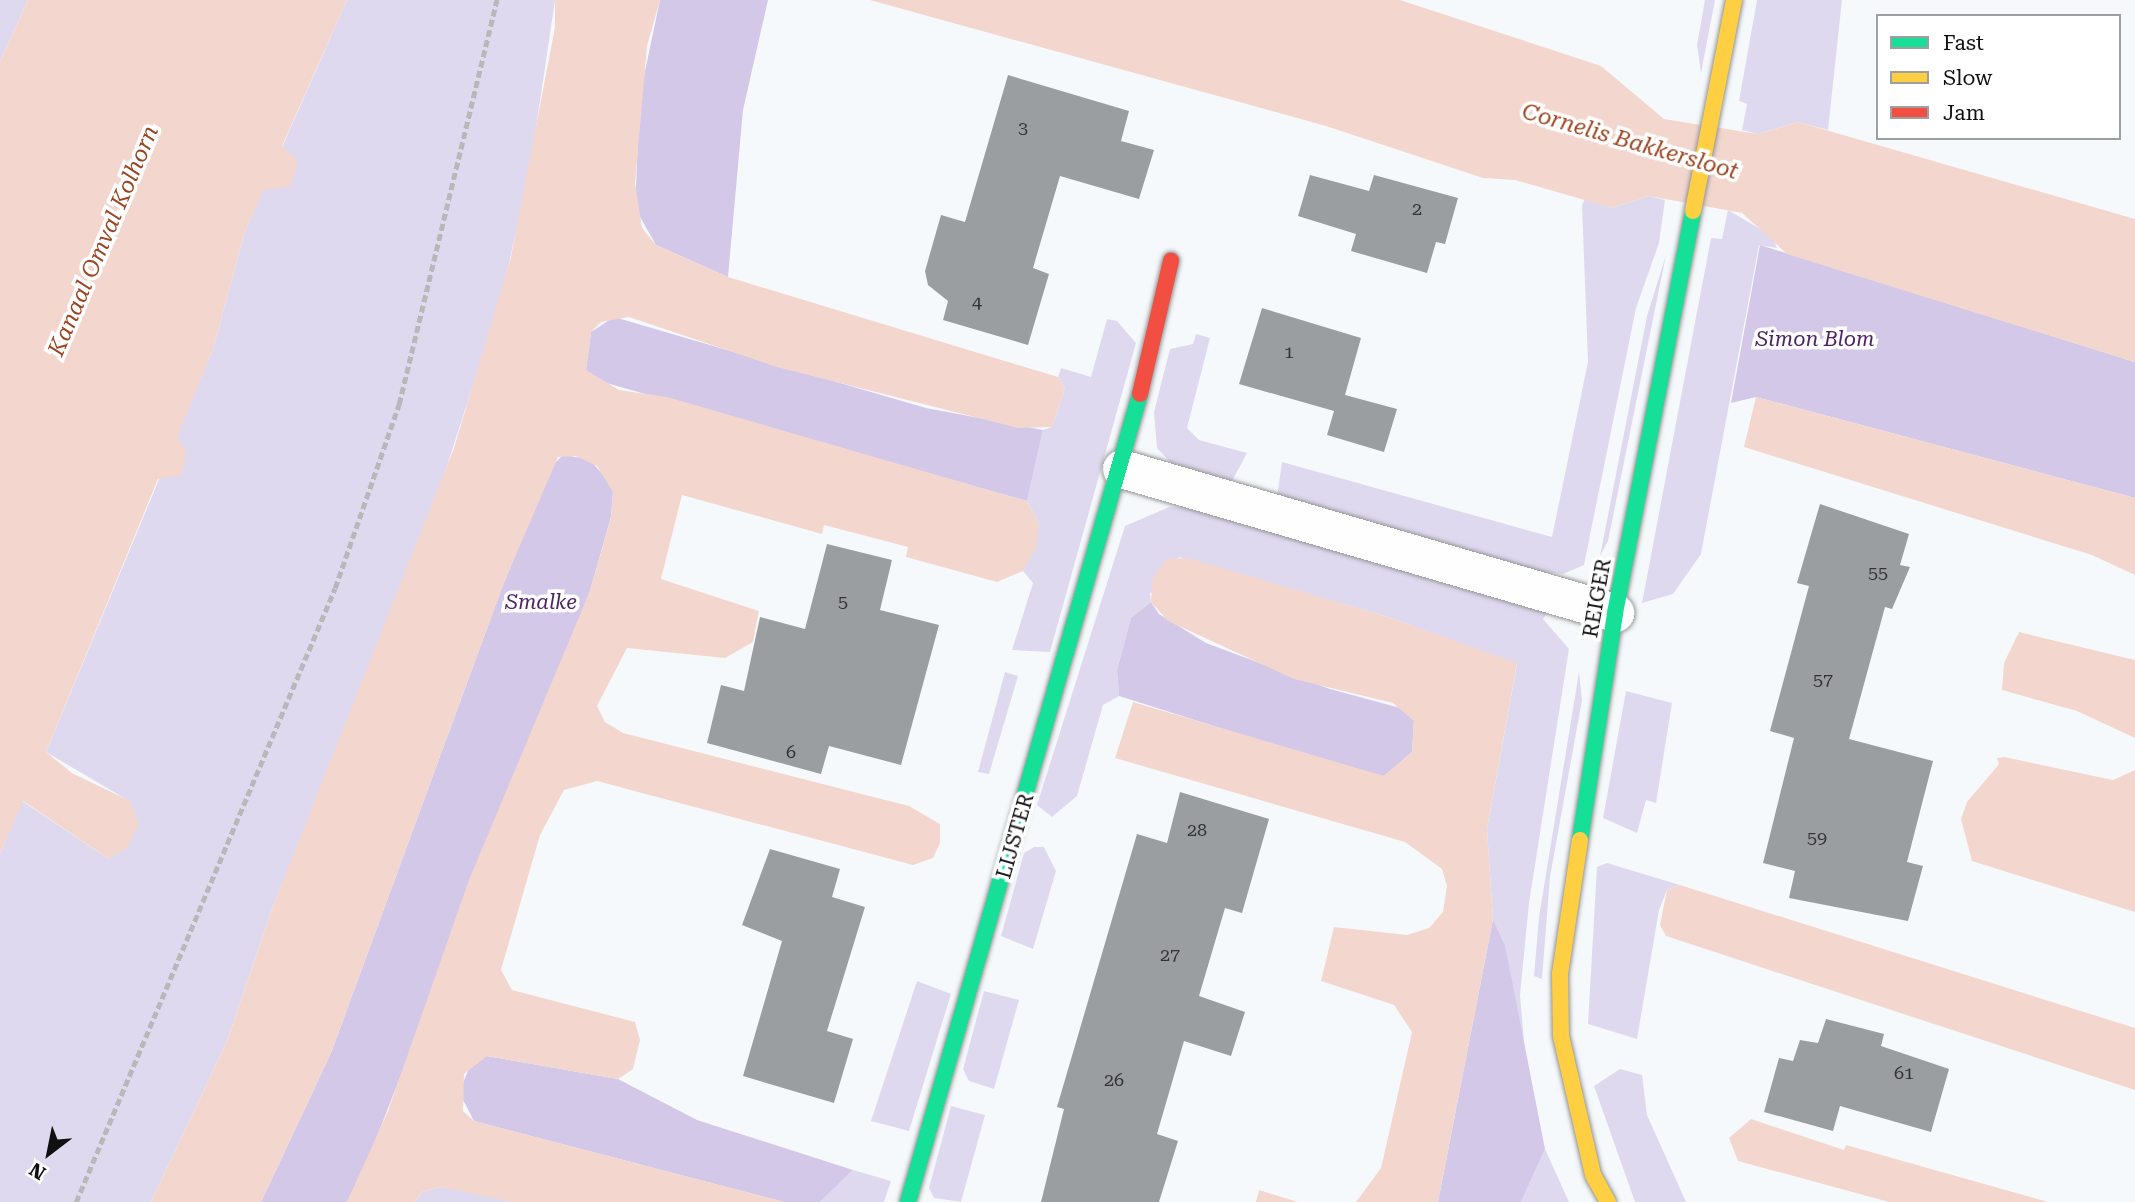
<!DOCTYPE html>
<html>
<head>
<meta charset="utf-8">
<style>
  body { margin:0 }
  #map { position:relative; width:2135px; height:1202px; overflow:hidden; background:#f6f9fc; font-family:"Roboto Serif",serif }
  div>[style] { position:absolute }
  .green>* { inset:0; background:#dfd9f0 }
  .forest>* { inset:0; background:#d3c8e8 }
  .water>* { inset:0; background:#f3d7cf }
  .building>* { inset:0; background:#9b9ea0 }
  .path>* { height:4.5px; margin-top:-2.25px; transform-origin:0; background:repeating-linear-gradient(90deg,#b8b8b9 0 7px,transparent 0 10.5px) }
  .roads { filter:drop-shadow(0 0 2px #949596) drop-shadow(0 0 2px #949596) }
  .street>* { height:38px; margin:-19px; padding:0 19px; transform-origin:19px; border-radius:19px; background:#fefeff }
  .fast>* { height:16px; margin:-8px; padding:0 8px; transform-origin:8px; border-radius:8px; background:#16e098 }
  .slow>* { height:16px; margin:-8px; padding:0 8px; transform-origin:8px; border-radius:8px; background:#ffcf43 }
  .jam>* { height:16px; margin:-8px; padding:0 8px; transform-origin:8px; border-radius:8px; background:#f24e42 }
  span { translate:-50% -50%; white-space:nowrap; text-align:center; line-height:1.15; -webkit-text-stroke:7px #fff; paint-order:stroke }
  .number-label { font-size:18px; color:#333434 }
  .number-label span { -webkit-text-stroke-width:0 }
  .park-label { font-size:21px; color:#4e2464; font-style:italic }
  .street-label { font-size:21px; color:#101010 }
  .water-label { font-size:23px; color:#9a4522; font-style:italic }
  .legend { position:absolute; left:1876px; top:14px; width:245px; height:126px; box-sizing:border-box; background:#fff; border:2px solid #9f9f9f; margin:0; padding:9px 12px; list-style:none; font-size:21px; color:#101010 }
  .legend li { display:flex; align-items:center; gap:14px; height:35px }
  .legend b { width:35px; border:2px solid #9f9f9f }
  .north { position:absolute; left:14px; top:1118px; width:70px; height:70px; -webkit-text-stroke:5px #fff; paint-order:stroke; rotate:212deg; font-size:19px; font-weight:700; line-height:28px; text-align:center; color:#101010 }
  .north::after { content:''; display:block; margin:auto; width:24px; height:32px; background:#101010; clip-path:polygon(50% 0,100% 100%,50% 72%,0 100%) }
</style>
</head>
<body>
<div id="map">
  <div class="green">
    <div style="clip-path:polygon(0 0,28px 0,0 62px)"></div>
    <div style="clip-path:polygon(347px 0,555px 0,529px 175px,501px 298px,429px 522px,272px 909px,227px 1041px,151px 1202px,0 1202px,0 854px,22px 801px,109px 859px,129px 801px,46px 752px,213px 349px,245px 231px)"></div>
    <div style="clip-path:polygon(1705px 0,1715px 0,1701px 73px,1697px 45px)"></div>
    <div style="clip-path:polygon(1757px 0,1842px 0,1828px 130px,1798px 122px,1758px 134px,1742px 130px,1747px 104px,1739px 101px)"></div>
    <div style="clip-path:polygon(1649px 196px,1665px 200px,1659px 243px,1636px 308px,1584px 565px,1563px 574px,1535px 571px,1277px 497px,1282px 462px,1552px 537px,1588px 362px,1582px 205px,1585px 199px,1612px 208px)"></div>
    <div style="clip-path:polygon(1728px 210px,1772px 236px,1777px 248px,1759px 245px,1701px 554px,1673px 594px,1642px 603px,1711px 238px,1722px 239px)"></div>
    <div style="clip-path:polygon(1666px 255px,1608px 541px,1600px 556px,1647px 316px)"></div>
    <div style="clip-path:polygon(1107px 319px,1117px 321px,1136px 343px,1050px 652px,1012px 650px,1033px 583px,1023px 571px,1039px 524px,1027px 501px,1043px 430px,1052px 427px,1065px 388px,1058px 377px,1061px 368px,1091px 377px)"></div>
    <div style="clip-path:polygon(1196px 334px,1210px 338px,1187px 428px,1199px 440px,1247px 453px,1231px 483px,1173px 465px,1157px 448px,1154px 412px,1170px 349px,1193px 344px)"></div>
    <div style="clip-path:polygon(1169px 507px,1198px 508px,1528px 603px,1547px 613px,1543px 619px,1569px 649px,1529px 903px,1520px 995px,1526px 1065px,1505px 945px,1493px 919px,1487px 829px,1517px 664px,1388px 617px,1179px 557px,1150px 594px,1151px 602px,1131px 618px,1117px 670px,1119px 696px,1103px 705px,1077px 796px,1052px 817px,1037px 805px,1125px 526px)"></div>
    <div style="clip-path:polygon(1005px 672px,1018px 676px,989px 774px,978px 772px)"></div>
    <div style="clip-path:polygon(1579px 672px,1582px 700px,1550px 877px,1542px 979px,1534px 976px,1539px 917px)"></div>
    <div style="clip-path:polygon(1626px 691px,1672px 703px,1656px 803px,1646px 800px,1637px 833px,1603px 818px)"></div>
    <div style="clip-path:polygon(1034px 847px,1044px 847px,1056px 871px,1033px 949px,1001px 936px,1024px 853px)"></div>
    <div style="clip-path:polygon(1607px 863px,1680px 885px,1667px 890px,1659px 910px,1637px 1039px,1588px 1024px,1597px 867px)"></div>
    <div style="clip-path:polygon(917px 981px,951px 994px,909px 1131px,871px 1121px)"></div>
    <div style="clip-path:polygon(984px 991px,1019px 1000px,994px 1089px,969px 1081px,963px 1069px)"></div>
    <div style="clip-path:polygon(1620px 1069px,1642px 1075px,1647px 1115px,1686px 1202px,1635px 1202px,1594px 1086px)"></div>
    <div style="clip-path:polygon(951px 1106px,985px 1115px,961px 1202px,934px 1198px,929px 1188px)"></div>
    <div style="clip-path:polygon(1545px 1149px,1569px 1202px,1521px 1202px)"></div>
    <div style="clip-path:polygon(853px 1170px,891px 1181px,884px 1202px,820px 1202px)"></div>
    <div style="clip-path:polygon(441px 1187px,483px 1193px,512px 1202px,415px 1202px,422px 1192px)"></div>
  </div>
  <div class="forest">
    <div style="clip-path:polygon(660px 0,768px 0,743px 110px,728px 277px,656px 245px,635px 208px,640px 95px)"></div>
    <div style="clip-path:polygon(1760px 245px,2135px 362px,2135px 498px,1756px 397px,1731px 403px)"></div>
    <div style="clip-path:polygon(614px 317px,926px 408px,1043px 430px,1027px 501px,599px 381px,586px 370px,591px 332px)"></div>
    <div style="clip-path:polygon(563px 455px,589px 459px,605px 477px,613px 492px,611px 517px,590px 591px,369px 1157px,347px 1202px,261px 1202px,331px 1053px,503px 585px,552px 466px)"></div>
    <div style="clip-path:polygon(1151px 602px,1159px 614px,1206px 643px,1330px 689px,1404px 709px,1414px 721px,1412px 752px,1384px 776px,1359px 772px,1119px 696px,1117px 670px,1131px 618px)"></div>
    <div style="clip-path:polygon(1493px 919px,1505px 945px,1545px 1149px,1521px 1202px,1438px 1202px)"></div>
    <div style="clip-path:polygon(487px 1056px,618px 1079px,697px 1120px,853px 1170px,820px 1202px,784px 1202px,474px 1121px,459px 1092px,471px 1064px)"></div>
  </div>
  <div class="water">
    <div style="clip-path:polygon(28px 0,347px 0,282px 146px,298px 161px,291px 186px,264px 190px,245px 231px,213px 349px,177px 438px,187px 451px,181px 475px,158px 479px,46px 752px,72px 773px,130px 801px,139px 824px,127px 848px,109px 859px,23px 801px,0 854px,0 62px)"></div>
    <div style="clip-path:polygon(555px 0,660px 0,647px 46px,635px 183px,642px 228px,656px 245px,728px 277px,1058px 377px,1065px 388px,1052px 427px,1018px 428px,777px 367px,629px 317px,601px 322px,591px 332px,586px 370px,619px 390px,667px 397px,1027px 501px,1039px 524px,1036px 548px,1023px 571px,997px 582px,906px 557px,908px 547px,824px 525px,822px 534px,682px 495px,661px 579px,759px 611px,753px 642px,725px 658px,627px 648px,597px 706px,605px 722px,623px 733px,909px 806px,940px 824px,940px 843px,933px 858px,913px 865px,597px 781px,564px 790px,540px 835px,501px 970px,512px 990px,635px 1022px,640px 1040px,633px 1069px,618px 1079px,487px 1056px,464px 1074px,463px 1111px,474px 1121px,784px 1202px,512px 1202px,441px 1187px,422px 1192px,415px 1202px,347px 1202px,388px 1111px,469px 880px,590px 591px,611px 518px,613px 492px,597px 466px,576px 456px,558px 457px,503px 585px,331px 1053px,261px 1202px,151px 1202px,227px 1041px,272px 909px,454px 448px,511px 257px,555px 27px)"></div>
    <div style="clip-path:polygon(870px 0,1400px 0,1601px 66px,1664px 119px,1758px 134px,1798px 122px,2135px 219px,2135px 362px,1787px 254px,1742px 213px,1649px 196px,1612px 208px,1515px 180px,1483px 178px,1326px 126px)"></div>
    <div style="clip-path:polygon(1756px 397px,2135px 498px,2135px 575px,2092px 555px,1744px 447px)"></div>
    <div style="clip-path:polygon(1188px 558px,1388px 617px,1517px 663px,1487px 829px,1493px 919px,1438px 1202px,1356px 1202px,1381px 1168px,1412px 1032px,1394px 1005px,1321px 981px,1334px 927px,1407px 935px,1429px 928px,1443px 912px,1447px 886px,1442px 869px,1405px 842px,1115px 758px,1133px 702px,1384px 776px,1412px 752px,1414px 721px,1393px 703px,1294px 679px,1168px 621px,1151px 602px,1152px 580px,1166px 559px)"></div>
    <div style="clip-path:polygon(2019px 632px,2135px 660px,2135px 738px,2077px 711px,2002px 690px,2004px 663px)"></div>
    <div style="clip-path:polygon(2004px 757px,2113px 780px,2135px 770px,2135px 912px,1972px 861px,1961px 819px,1967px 802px,1999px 764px,1997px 758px)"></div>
    <div style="clip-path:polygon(1680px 885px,2135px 1028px,2135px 1090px,1666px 936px,1660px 925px,1667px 890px)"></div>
    <div style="clip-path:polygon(1751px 1119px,1844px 1150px,1846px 1145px,2048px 1202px,1889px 1202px,1738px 1161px,1729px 1138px)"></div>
    <div style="clip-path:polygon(1259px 1190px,1298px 1202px,1256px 1202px)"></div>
  </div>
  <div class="building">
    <div style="clip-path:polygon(1008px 75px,1129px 111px,1121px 141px,1154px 150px,1139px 199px,1060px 176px,1033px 268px,1049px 274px,1028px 345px,943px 320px,948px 301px,928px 285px,925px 271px,941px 215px,965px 222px)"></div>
    <div style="clip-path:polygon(1310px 175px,1369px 191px,1374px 175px,1458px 198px,1445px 244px,1436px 242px,1427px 273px,1351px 251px,1356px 234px,1298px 216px)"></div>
    <div style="clip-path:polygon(1262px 308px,1361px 338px,1345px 395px,1397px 409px,1384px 452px,1327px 435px,1334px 411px,1239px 384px)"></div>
    <div style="clip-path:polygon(1820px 504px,1909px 534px,1900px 565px,1910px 567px,1892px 609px,1885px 607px,1849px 739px,1933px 761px,1907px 862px,1923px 866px,1908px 921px,1789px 898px,1795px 871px,1763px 863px,1794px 738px,1770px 731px,1809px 586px,1797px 583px)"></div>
    <div style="clip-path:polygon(827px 544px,892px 560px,880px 610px,939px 625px,901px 765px,829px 746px,821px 774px,707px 743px,721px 685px,744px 691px,760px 617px,805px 629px)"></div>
    <div style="clip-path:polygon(1180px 792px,1269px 819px,1242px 913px,1225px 908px,1199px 996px,1245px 1012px,1231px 1056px,1184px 1041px,1157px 1134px,1178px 1141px,1159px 1202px,1041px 1202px,1064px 1109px,1057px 1107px,1137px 834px,1167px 843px)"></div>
    <div style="clip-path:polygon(770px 849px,840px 869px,832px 897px,865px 907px,827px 1031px,853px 1039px,834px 1103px,743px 1076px,782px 941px,742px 925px)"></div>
    <div style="clip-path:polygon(1826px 1019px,1884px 1034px,1881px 1046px,1949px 1069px,1931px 1132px,1840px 1106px,1833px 1131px,1764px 1112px,1779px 1058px,1793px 1061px,1800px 1040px,1818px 1043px)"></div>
  </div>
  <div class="path">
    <div style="left:76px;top:1202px;width:666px;rotate:-67.13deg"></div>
    <div style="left:335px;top:588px;width:195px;rotate:-70.8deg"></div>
    <div style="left:399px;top:404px;width:416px;rotate:-76.4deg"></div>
  </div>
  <div class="roads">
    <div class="street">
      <div style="left:1122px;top:469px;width:514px;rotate:16.28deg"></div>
    </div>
    <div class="fast">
      <div style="left:1580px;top:840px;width:230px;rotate:-81.2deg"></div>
      <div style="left:1615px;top:613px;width:409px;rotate:-79deg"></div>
      <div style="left:908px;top:1202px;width:841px;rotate:-73.98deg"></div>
    </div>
    <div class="slow">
      <div style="left:1693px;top:211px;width:215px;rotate:-79deg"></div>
      <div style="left:1580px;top:840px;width:135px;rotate:98.5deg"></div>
      <div style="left:1560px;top:974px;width:62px;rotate:89.1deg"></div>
      <div style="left:1561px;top:1036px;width:143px;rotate:77deg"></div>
      <div style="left:1593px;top:1175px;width:31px;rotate:61deg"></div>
    </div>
    <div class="jam">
      <div style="left:1140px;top:394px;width:137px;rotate:-76.9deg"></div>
    </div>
  </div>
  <div class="number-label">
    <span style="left:1023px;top:128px">3</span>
    <span style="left:1417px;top:209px">2</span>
    <span style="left:977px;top:302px">4</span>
    <span style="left:1289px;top:352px">1</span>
    <span style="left:1878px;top:573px">55</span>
    <span style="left:843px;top:602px">5</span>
    <span style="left:1823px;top:680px">57</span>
    <span style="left:791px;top:752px">6</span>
    <span style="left:1197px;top:830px">28</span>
    <span style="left:1817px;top:838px">59</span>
    <span style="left:1170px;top:955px">27</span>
    <span style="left:1904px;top:1073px">61</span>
    <span style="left:1114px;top:1080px">26</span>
  </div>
  <div class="park-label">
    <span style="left:1815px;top:339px">Simon Blom</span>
    <span style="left:541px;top:602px">Smalke</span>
  </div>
  <div class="street-label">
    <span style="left:1597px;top:598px;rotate:-80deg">REIGER</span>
    <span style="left:1015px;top:836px;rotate:-74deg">LIJSTER</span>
  </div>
  <div class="water-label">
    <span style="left:1630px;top:142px;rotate:16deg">Cornelis Bakkersloot</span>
    <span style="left:104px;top:241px;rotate:-67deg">Kanaal Omval Kolhorn</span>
  </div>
  <ul class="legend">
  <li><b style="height:9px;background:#16e098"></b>Fast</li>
  <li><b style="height:9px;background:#ffcf43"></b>Slow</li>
  <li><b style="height:9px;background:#f24e42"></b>Jam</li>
  </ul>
  <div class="north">N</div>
</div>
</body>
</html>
